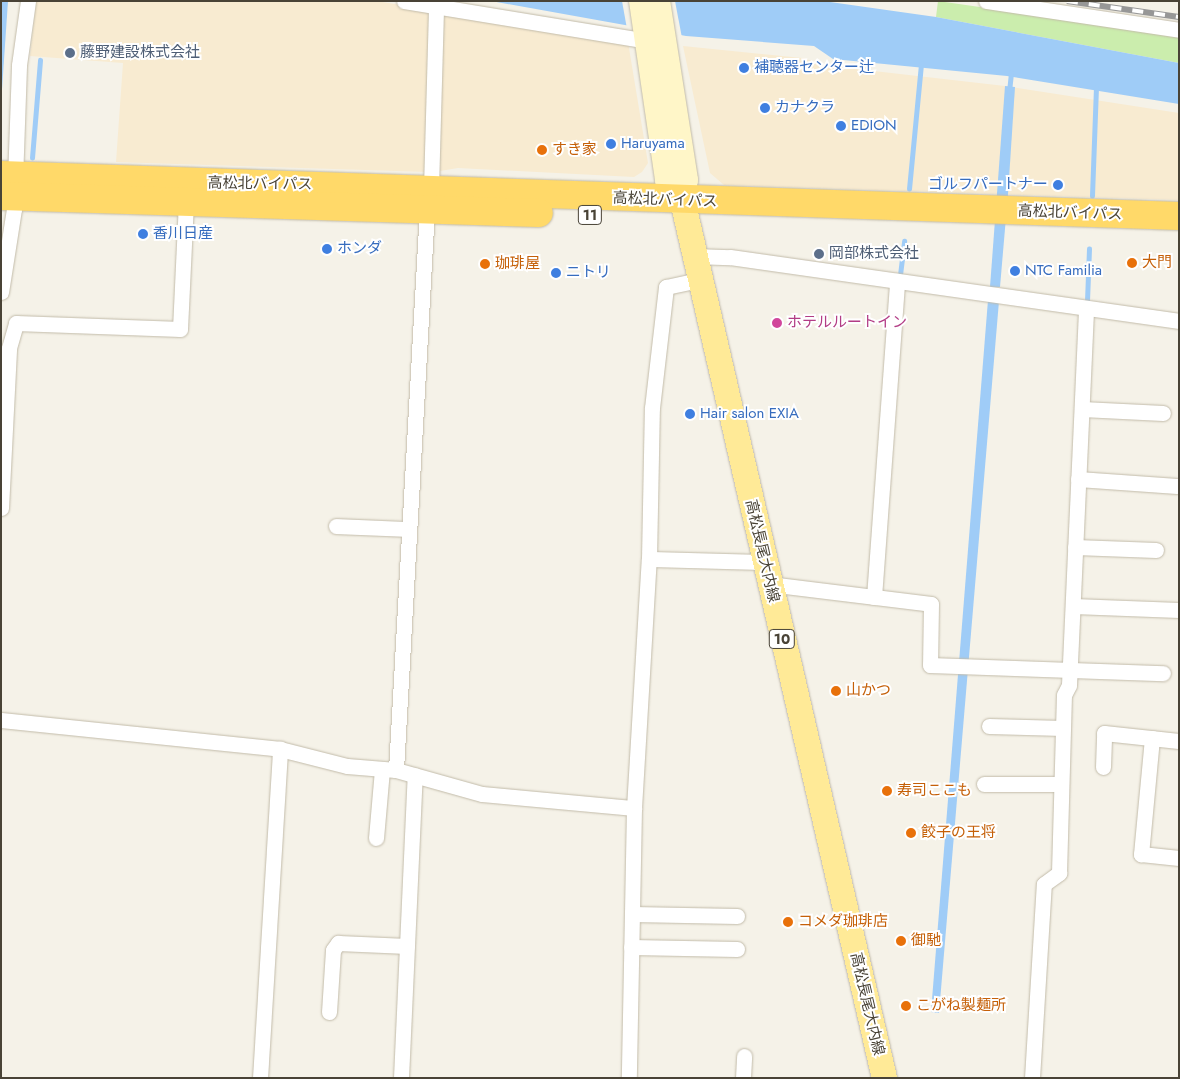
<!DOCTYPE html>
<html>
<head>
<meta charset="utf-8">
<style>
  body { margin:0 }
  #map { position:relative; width:1180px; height:1079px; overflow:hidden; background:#f5f2e8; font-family:Jost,"Noto Sans JP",sans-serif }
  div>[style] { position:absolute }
  .commercial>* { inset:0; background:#f8ebd1 }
  .green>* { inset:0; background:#cbedad }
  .water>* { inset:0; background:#9fccf7 }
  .pier>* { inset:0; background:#f5f2e8 }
  .stream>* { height:4.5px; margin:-2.25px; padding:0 2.25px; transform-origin:2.25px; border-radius:2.25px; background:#9fccf7 }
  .roads { filter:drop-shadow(0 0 1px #c2bba9) drop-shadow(0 0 1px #c2bba9) }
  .street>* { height:15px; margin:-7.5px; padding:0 7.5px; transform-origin:7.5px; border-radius:7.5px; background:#fff }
  .secondary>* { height:22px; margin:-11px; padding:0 11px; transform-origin:11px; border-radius:11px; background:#fff6c8 }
  .primary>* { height:25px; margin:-12.5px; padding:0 12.5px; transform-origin:12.5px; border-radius:12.5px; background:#ffea97 }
  .highway>* { height:28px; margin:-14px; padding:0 14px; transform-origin:14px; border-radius:14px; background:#ffd969 }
  .rail>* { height:5.5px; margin-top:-2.75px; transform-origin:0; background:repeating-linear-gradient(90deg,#fff 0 11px,#979797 0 22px); box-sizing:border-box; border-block:1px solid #979797 }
  .dots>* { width:14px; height:14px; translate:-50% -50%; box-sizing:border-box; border:2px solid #fff; border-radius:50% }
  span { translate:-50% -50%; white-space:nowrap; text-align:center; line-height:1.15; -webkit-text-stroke:4px #fff; paint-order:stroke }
  .shield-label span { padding:1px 4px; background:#fff; border:1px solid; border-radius:4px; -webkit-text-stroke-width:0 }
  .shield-label { font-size:14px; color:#494336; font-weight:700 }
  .service-label { font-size:15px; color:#4e5e75 }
  .left { translate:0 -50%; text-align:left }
  .shop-label { font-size:15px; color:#366cbe }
  .right { translate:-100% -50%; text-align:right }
  .food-label { font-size:15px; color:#c56008 }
  .street-label { font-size:15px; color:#494336 }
  .hotel-label { font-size:15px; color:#b23c85 }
  .frame { position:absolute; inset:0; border:2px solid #494336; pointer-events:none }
</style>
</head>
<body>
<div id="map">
  <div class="commercial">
    <div style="clip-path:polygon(36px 1px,376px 1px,433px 10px,428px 172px,116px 162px,123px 63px,30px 56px)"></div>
    <div style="clip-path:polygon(440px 11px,628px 42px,648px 163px,642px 172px,634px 177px,458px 168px,434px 172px)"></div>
    <div style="clip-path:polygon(683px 46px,802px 58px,830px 66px,1005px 86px,1179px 113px,1179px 200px,724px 185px,710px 173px)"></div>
  </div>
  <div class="green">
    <div style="clip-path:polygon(938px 1px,1179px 36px,1179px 63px,936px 17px)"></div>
  </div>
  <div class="water">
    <div style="clip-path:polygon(1px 1px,8px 1px,1px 104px)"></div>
    <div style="clip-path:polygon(491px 1px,823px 1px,936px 17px,1179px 63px,1179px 104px,1007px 76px,833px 59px,814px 46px,686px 36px)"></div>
    <div style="clip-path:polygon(1005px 86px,1015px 87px,1008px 194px,1000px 287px,990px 287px)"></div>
    <div style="clip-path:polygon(988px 300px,999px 301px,939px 1013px,931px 1012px)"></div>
  </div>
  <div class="pier">
    <div style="clip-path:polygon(622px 1px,675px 1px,682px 38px,627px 29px)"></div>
  </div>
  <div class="stream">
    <div style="left:1009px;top:92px;width:19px;rotate:-84deg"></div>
    <div style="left:32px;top:158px;width:98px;rotate:-85.3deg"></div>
    <div style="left:909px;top:189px;width:126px;rotate:-84.5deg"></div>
    <div style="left:1092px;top:196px;width:108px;rotate:-87.9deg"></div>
    <div style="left:900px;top:275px;width:34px;rotate:-83deg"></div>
    <div style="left:1087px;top:301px;width:52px;rotate:-87.8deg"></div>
  </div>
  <div class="roads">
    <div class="street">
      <div style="left:404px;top:1px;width:253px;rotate:9.3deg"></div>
      <div style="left:986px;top:1px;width:195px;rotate:8.5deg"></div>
      <div style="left:431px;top:188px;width:182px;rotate:-88.4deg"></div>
      <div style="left:694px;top:256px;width:36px;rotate:2deg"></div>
      <div style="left:730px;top:257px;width:454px;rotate:8.1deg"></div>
      <div style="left:1px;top:292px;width:84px;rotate:-81.1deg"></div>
      <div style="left:14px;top:209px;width:144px;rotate:-88deg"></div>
      <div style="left:19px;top:65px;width:65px;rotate:-82deg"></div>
      <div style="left:1082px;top:409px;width:81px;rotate:2.8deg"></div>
      <div style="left:1078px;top:479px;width:99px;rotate:4deg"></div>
      <div style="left:1px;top:508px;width:160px;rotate:-87.1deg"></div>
      <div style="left:9px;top:348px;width:26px;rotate:-74deg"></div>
      <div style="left:16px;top:323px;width:164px;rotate:2.1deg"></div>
      <div style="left:180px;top:329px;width:126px;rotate:-87.3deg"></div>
      <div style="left:336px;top:526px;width:73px;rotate:2.4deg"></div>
      <div style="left:1075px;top:547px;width:81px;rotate:2.1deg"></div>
      <div style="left:649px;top:559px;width:151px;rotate:-88.9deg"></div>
      <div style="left:652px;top:408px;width:122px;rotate:-83.4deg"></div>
      <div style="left:666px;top:287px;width:34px;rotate:-12deg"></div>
      <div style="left:769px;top:584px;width:163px;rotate:7deg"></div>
      <div style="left:931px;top:604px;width:61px;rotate:90.9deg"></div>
      <div style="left:930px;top:665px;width:233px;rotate:2deg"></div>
      <div style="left:874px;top:597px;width:317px;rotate:-85.8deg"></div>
      <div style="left:1073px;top:606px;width:106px;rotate:2.2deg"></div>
      <div style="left:1px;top:720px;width:281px;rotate:5.9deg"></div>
      <div style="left:280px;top:749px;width:69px;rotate:14.2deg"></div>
      <div style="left:347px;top:766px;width:49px;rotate:4.7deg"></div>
      <div style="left:396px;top:770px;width:89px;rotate:15.6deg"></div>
      <div style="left:482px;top:794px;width:153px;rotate:5.3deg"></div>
      <div style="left:634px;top:808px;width:270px;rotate:91.1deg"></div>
      <div style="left:989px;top:726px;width:74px;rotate:1.5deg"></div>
      <div style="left:1152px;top:738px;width:117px;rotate:95.4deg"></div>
      <div style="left:1141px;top:854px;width:38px;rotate:6deg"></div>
      <div style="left:1103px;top:767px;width:34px;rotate:-88deg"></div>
      <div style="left:1104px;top:733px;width:75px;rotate:6.1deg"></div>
      <div style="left:396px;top:770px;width:563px;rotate:-86.84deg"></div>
      <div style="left:984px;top:784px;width:77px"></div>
      <div style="left:634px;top:808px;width:249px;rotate:-86.6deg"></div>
      <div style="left:649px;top:559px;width:115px;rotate:1.5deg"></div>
      <div style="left:376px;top:838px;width:69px;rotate:-85deg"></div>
      <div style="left:632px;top:914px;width:105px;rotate:1.1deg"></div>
      <div style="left:631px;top:947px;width:106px;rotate:1.1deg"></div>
      <div style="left:329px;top:1012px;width:62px;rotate:-86.3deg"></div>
      <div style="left:333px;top:950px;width:9px;rotate:-54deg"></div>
      <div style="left:338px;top:943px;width:69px;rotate:2.5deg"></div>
      <div style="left:260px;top:1078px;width:330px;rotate:-86.5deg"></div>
      <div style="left:401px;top:1078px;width:303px;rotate:-87.4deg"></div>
      <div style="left:743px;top:1078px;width:22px;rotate:-87deg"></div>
      <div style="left:1032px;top:1078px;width:194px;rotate:-86.5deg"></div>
      <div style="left:1044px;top:884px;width:19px;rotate:-36deg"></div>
      <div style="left:1059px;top:873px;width:178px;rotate:-88.4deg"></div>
      <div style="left:1064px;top:695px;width:11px;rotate:-63deg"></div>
      <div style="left:1069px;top:685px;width:377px;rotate:-87.4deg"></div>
    </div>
    <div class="secondary">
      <div style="left:640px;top:1px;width:181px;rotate:81.7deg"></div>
      <div style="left:666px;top:180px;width:26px;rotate:51deg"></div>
      <div style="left:659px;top:1px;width:181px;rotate:81.1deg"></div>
      <div style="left:687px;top:180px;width:21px;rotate:104deg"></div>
    </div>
    <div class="primary">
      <div style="left:682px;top:200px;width:901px;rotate:77.04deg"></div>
    </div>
    <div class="highway">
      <div style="left:1px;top:175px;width:1179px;rotate:1.99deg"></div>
      <div style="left:1px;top:196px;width:538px;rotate:1.81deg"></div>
    </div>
  </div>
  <div class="rail">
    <div style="left:1067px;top:1px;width:113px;rotate:8.1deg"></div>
  </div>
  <div class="dots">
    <div style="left:70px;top:53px;background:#5c6f8a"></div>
    <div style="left:744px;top:68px;background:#3f7fe0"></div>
    <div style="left:765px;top:108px;background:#3f7fe0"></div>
    <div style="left:841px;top:126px;background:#3f7fe0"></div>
    <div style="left:611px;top:144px;background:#3f7fe0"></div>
    <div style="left:542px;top:150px;background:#e8710a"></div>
    <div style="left:1058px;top:185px;background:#3f7fe0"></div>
    <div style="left:143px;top:234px;background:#3f7fe0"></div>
    <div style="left:327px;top:249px;background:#3f7fe0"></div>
    <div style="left:819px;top:254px;background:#5c6f8a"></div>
    <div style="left:1132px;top:263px;background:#e8710a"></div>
    <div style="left:485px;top:264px;background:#e8710a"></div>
    <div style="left:1015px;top:271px;background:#3f7fe0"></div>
    <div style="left:556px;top:273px;background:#3f7fe0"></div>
    <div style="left:777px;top:323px;background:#d1479c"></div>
    <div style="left:690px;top:414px;background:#3f7fe0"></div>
    <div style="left:836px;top:691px;background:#e8710a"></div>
    <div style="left:887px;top:791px;background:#e8710a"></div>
    <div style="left:911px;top:833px;background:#e8710a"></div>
    <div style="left:788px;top:922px;background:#e8710a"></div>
    <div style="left:901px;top:941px;background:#e8710a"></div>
    <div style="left:906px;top:1006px;background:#e8710a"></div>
  </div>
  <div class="shield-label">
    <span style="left:590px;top:215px">11</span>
    <span style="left:782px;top:639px">10</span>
  </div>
  <div class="service-label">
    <span class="left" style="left:80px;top:53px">藤野建設株式会社</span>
    <span class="left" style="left:829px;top:254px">岡部株式会社</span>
  </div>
  <div class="shop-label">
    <span class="left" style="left:754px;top:68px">補聴器センター辻</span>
    <span class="left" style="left:775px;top:108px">カナクラ</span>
    <span class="left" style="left:851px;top:126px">EDION</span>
    <span class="left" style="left:621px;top:144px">Haruyama</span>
    <span class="right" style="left:1048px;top:185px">ゴルフパートナー</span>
    <span class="left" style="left:153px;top:234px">香川日産</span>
    <span class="left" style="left:337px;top:249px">ホンダ</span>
    <span class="left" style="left:1025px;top:271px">NTC Familia</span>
    <span class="left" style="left:566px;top:273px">ニトリ</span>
    <span class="left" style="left:700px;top:414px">Hair salon EXIA</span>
  </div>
  <div class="food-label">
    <span class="left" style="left:552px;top:150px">すき家</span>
    <span class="left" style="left:1142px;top:263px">大門</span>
    <span class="left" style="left:495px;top:264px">珈琲屋</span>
    <span class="left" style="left:846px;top:691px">山かつ</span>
    <span class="left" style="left:897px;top:791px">寿司ここも</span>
    <span class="left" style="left:921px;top:833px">餃子の王将</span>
    <span class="left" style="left:798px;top:922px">コメダ珈琲店</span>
    <span class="left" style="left:911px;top:941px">御馳</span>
    <span class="left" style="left:916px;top:1006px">こがね製麺所</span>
  </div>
  <div class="street-label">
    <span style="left:260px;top:184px;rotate:1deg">高松北バイパス</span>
    <span style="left:665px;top:200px;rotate:2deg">高松北バイパス</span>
    <span style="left:1070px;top:213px;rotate:2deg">高松北バイパス</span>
    <span style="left:762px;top:551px;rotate:77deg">高松長尾大内線</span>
    <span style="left:867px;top:1004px;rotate:77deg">高松長尾大内線</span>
  </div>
  <div class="hotel-label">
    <span class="left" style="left:787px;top:323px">ホテルルートイン</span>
  </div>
  <div class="frame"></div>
</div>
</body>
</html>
